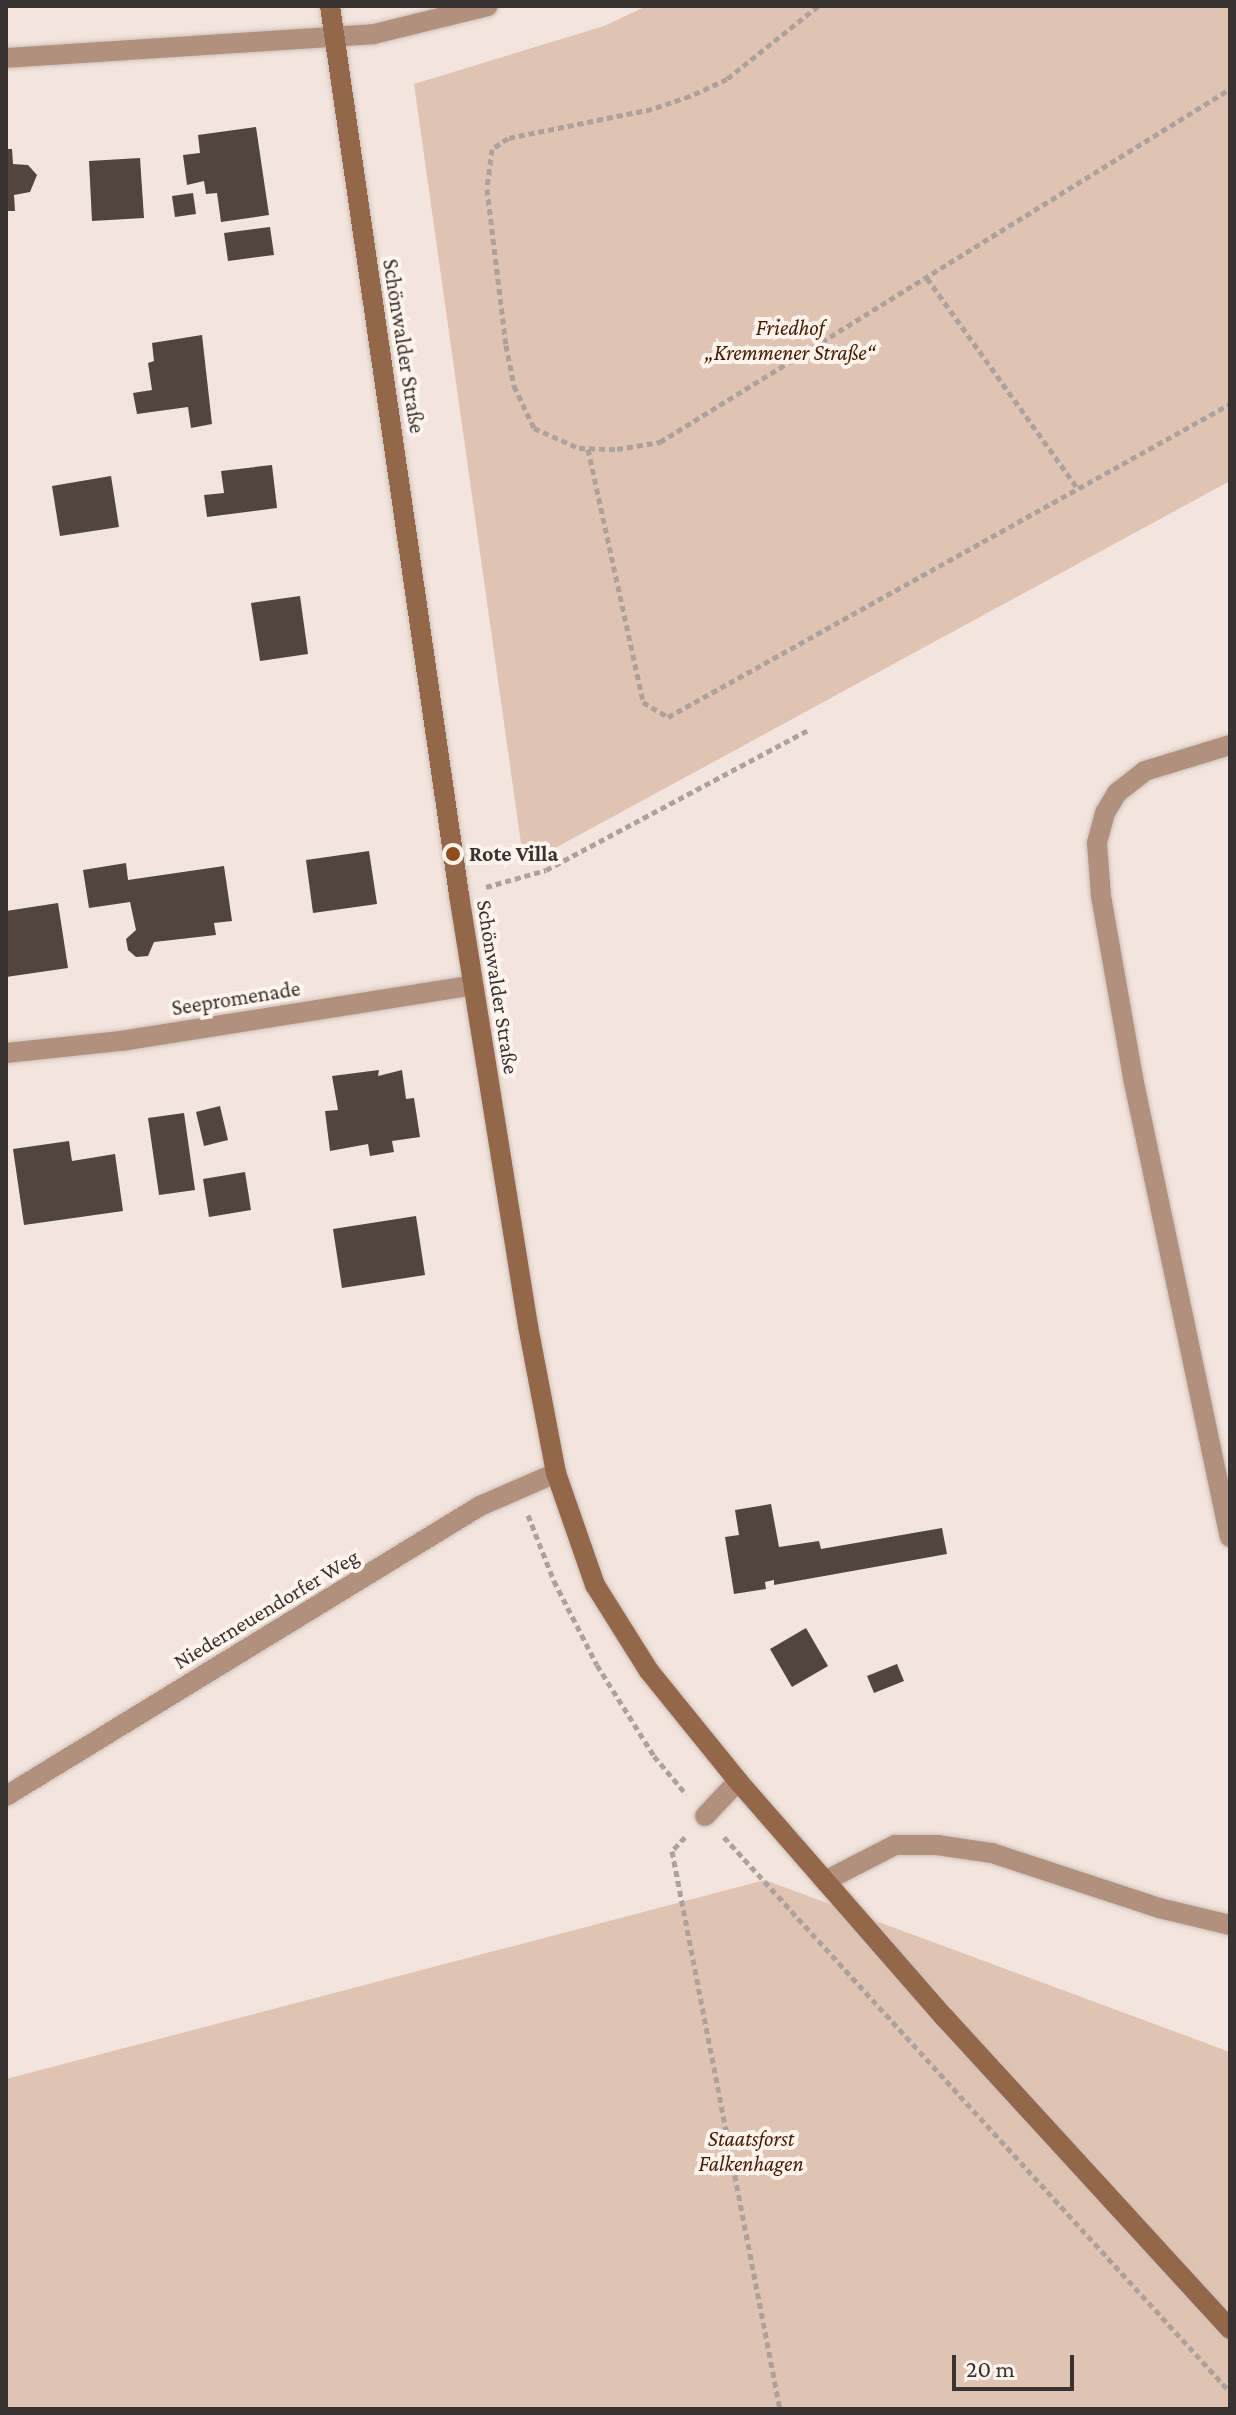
<!DOCTYPE html>
<html>
<head>
<meta charset="utf-8">
<style>
  body { margin:0 }
  #map { position:relative; width:1236px; height:2415px; overflow:hidden; background:#f3e5dd; font-family:"Crimson Pro",serif }
  div>[style] { position:absolute }
  .green>* { inset:0; background:#e0c4b3 }
  .building>* { inset:0; background:#50453f }
  .path>* { height:5px; margin-top:-2.5px; transform-origin:0; background:repeating-linear-gradient(90deg,#aca19b 0 6px,transparent 0 10px) }
  .roads { filter:drop-shadow(0 0 2px #cec1ba) drop-shadow(0 0 2px #cec1ba) }
  .service>* { height:20px; margin:-10px; padding:0 10px; transform-origin:10px; border-radius:10px; background:#b1917e }
  .minor>* { height:20px; margin:-10px; padding:0 10px; transform-origin:10px; border-radius:10px; background:#b1917e }
  .tertiary>* { height:20px; margin:-10px; padding:0 10px; transform-origin:10px; border-radius:10px; background:#b1917e }
  .secondary>* { height:20px; margin:-10px; padding:0 10px; transform-origin:10px; border-radius:10px; background:#94664a }
  .dots>* { width:22px; height:22px; translate:-50% -50%; box-sizing:border-box; border:4px solid #fef3ed; border-radius:50% }
  span { translate:-50% -50%; white-space:nowrap; text-align:center; line-height:1.15; -webkit-text-stroke:8px #fef3ed; paint-order:stroke }
  .park-label { font-size:22px; color:#461c00; font-style:italic }
  .street-label { font-size:22px; color:#383330 }
  .poi-label { font-size:22px; color:#383330; font-weight:700 }
  .left { translate:0 -50%; text-align:left }
  .frame { position:absolute; inset:0; border:8px solid #383330; pointer-events:none }
  .scale { position:absolute; left:952px; top:2355px; width:122px; height:36px; box-sizing:border-box; border:4px solid #383330; border-top:0; padding-left:10px; font-size:24px; line-height:28px; white-space:nowrap; color:#383330; -webkit-text-stroke:6px #fef3ed; paint-order:stroke }
</style>
</head>
<body>
<div id="map">
  <div class="green">
    <div style="clip-path:polygon(647px 6px,1230px 6px,1230px 481px,524px 865px,414px 84px,604px 26px)"></div>
    <div style="clip-path:polygon(765px 1880px,1230px 2052px,1230px 2409px,6px 2409px,6px 2079px)"></div>
  </div>
  <div class="building">
    <div style="clip-path:polygon(256px 127px,269px 215px,221px 222px,217px 193px,206px 194px,204px 181px,187px 185px,183px 155px,200px 153px,198px 135px)"></div>
    <div style="clip-path:polygon(6px 149px,12px 149px,13px 164px,28px 165px,37px 175px,30px 192px,14px 195px,15px 211px,6px 211px)"></div>
    <div style="clip-path:polygon(140px 158px,144px 218px,92px 221px,89px 161px)"></div>
    <div style="clip-path:polygon(193px 193px,196px 214px,175px 217px,172px 196px)"></div>
    <div style="clip-path:polygon(270px 227px,274px 255px,228px 261px,224px 233px)"></div>
    <div style="clip-path:polygon(202px 335px,212px 424px,191px 428px,188px 407px,137px 414px,133px 393px,152px 390px,148px 363px,154px 361px,152px 343px)"></div>
    <div style="clip-path:polygon(272px 465px,277px 508px,207px 517px,204px 495px,224px 493px,221px 471px)"></div>
    <div style="clip-path:polygon(111px 476px,119px 527px,60px 536px,52px 486px)"></div>
    <div style="clip-path:polygon(300px 596px,308px 654px,260px 661px,251px 603px)"></div>
    <div style="clip-path:polygon(369px 851px,377px 904px,313px 913px,306px 860px)"></div>
    <div style="clip-path:polygon(126px 863px,128px 880px,224px 866px,232px 921px,214px 923px,216px 935px,154px 942px,148px 956px,136px 957px,128px 950px,126px 939px,136px 930px,130px 902px,89px 908px,83px 870px)"></div>
    <div style="clip-path:polygon(58px 903px,68px 968px,6px 977px,6px 911px)"></div>
    <div style="clip-path:polygon(379px 1070px,378px 1076px,402px 1070px,406px 1099px,414px 1098px,420px 1137px,392px 1141px,394px 1152px,370px 1156px,368px 1144px,330px 1151px,325px 1111px,338px 1110px,332px 1076px)"></div>
    <div style="clip-path:polygon(220px 1106px,228px 1140px,204px 1146px,196px 1112px)"></div>
    <div style="clip-path:polygon(184px 1113px,195px 1190px,159px 1195px,148px 1118px)"></div>
    <div style="clip-path:polygon(69px 1141px,72px 1161px,115px 1154px,123px 1211px,24px 1225px,13px 1149px)"></div>
    <div style="clip-path:polygon(245px 1172px,251px 1210px,209px 1217px,203px 1179px)"></div>
    <div style="clip-path:polygon(416px 1216px,425px 1275px,342px 1288px,333px 1229px)"></div>
    <div style="clip-path:polygon(771px 1504px,779px 1547px,819px 1541px,821px 1549px,942px 1528px,947px 1554px,774px 1585px,774px 1580px,765px 1582px,766px 1589px,734px 1594px,725px 1537px,739px 1535px,735px 1510px)"></div>
    <div style="clip-path:polygon(806px 1628px,828px 1666px,792px 1687px,770px 1649px)"></div>
    <div style="clip-path:polygon(897px 1664px,904px 1681px,874px 1693px,867px 1676px)"></div>
  </div>
  <div class="path">
    <div style="left:818px;top:6px;width:117px;rotate:141.3deg"></div>
    <div style="left:727px;top:79px;width:41px;rotate:155.3deg"></div>
    <div style="left:690px;top:96px;width:40px;rotate:161.1deg"></div>
    <div style="left:652px;top:109px;width:147px;rotate:168.6deg"></div>
    <div style="left:508px;top:138px;width:19px;rotate:145deg"></div>
    <div style="left:492px;top:149px;width:40px;rotate:97.1deg"></div>
    <div style="left:487px;top:189px;width:157px;rotate:83.1deg"></div>
    <div style="left:506px;top:345px;width:42px;rotate:79deg"></div>
    <div style="left:514px;top:386px;width:47px;rotate:64.5deg"></div>
    <div style="left:534px;top:428px;width:49px;rotate:24deg"></div>
    <div style="left:579px;top:448px;width:38px;rotate:2deg"></div>
    <div style="left:617px;top:449px;width:44px;rotate:-9.2deg"></div>
    <div style="left:660px;top:442px;width:670px;rotate:-31.77deg"></div>
    <div style="left:927px;top:278px;width:259px;rotate:54.4deg"></div>
    <div style="left:588px;top:449px;width:259px;rotate:77.7deg"></div>
    <div style="left:643px;top:702px;width:29px;rotate:31deg"></div>
    <div style="left:668px;top:717px;width:643px;rotate:-29.12deg"></div>
    <div style="left:486px;top:887px;width:62px;rotate:-15.8deg"></div>
    <div style="left:546px;top:870px;width:297px;rotate:-28.1deg"></div>
    <div style="left:528px;top:1515px;width:71px;rotate:68.5deg"></div>
    <div style="left:554px;top:1581px;width:94px;rotate:62.9deg"></div>
    <div style="left:597px;top:1665px;width:107px;rotate:57.9deg"></div>
    <div style="left:654px;top:1756px;width:50px;rotate:49.9deg"></div>
    <div style="left:685px;top:1837px;width:19px;rotate:133deg"></div>
    <div style="left:672px;top:1851px;width:568px;rotate:79.05deg"></div>
    <div style="left:724px;top:1837px;width:751px;rotate:47.64deg"></div>
  </div>
  <div class="roads">
    <div class="service">
      <div style="left:1230px;top:745px;width:89px;rotate:163deg"></div>
      <div style="left:1145px;top:771px;width:36px;rotate:142deg"></div>
      <div style="left:1117px;top:793px;width:23px;rotate:121deg"></div>
      <div style="left:1105px;top:813px;width:31px;rotate:105deg"></div>
      <div style="left:1097px;top:843px;width:53px;rotate:85.7deg"></div>
      <div style="left:1101px;top:896px;width:185px;rotate:80deg"></div>
      <div style="left:1133px;top:1078px;width:469px;rotate:78.1deg"></div>
      <div style="left:705px;top:1816px;width:48px;rotate:-46.7deg"></div>
      <div style="left:825px;top:1881px;width:79px;rotate:-27.2deg"></div>
      <div style="left:895px;top:1845px;width:42px"></div>
      <div style="left:937px;top:1845px;width:56px;rotate:8.3deg"></div>
      <div style="left:992px;top:1853px;width:176px;rotate:18.2deg"></div>
      <div style="left:1159px;top:1908px;width:73px;rotate:13.5deg"></div>
    </div>
    <div class="minor">
      <div style="left:6px;top:58px;width:369px;rotate:-3.7deg"></div>
      <div style="left:374px;top:34px;width:117px;rotate:-13.8deg"></div>
      <div style="left:6px;top:1053px;width:116px;rotate:-6deg"></div>
      <div style="left:121px;top:1041px;width:356px;rotate:-9deg"></div>
    </div>
    <div class="tertiary">
      <div style="left:6px;top:1796px;width:556px;rotate:-31.46deg"></div>
      <div style="left:480px;top:1506px;width:83px;rotate:-23.5deg"></div>
    </div>
    <div class="secondary">
      <div style="left:330px;top:6px;width:898px;rotate:81.74deg"></div>
      <div style="left:459px;top:895px;width:436px;rotate:80.9deg"></div>
      <div style="left:528px;top:1326px;width:150px;rotate:79.2deg"></div>
      <div style="left:556px;top:1473px;width:119px;rotate:70.8deg"></div>
      <div style="left:595px;top:1585px;width:102px;rotate:57.9deg"></div>
      <div style="left:649px;top:1671px;width:141px;rotate:51deg"></div>
      <div style="left:738px;top:1781px;width:315px;rotate:48.9deg"></div>
      <div style="left:945px;top:2018px;width:422px;rotate:47.5deg"></div>
    </div>
  </div>
  <div class="dots">
    <div style="left:453px;top:854px;background:#8f4c1c"></div>
  </div>
  <div class="park-label">
    <span style="left:790px;top:340px">Friedhof<br>„Kremmener Straße“</span>
    <span style="left:751px;top:2151px">Staatsforst<br>Falkenhagen</span>
  </div>
  <div class="street-label">
    <span style="left:404px;top:346px;rotate:81deg">Schönwalder Straße</span>
    <span style="left:498px;top:987px;rotate:81deg">Schönwalder Straße</span>
    <span style="left:236px;top:998px;rotate:-9deg">Seepromenade</span>
    <span style="left:266px;top:1609px;rotate:-31deg">Niederneuendorfer Weg</span>
  </div>
  <div class="poi-label">
    <span class="left" style="left:469px;top:854px">Rote Villa</span>
  </div>
  <div class="frame"></div>
  <div class="scale">20 m</div>
</div>
</body>
</html>
